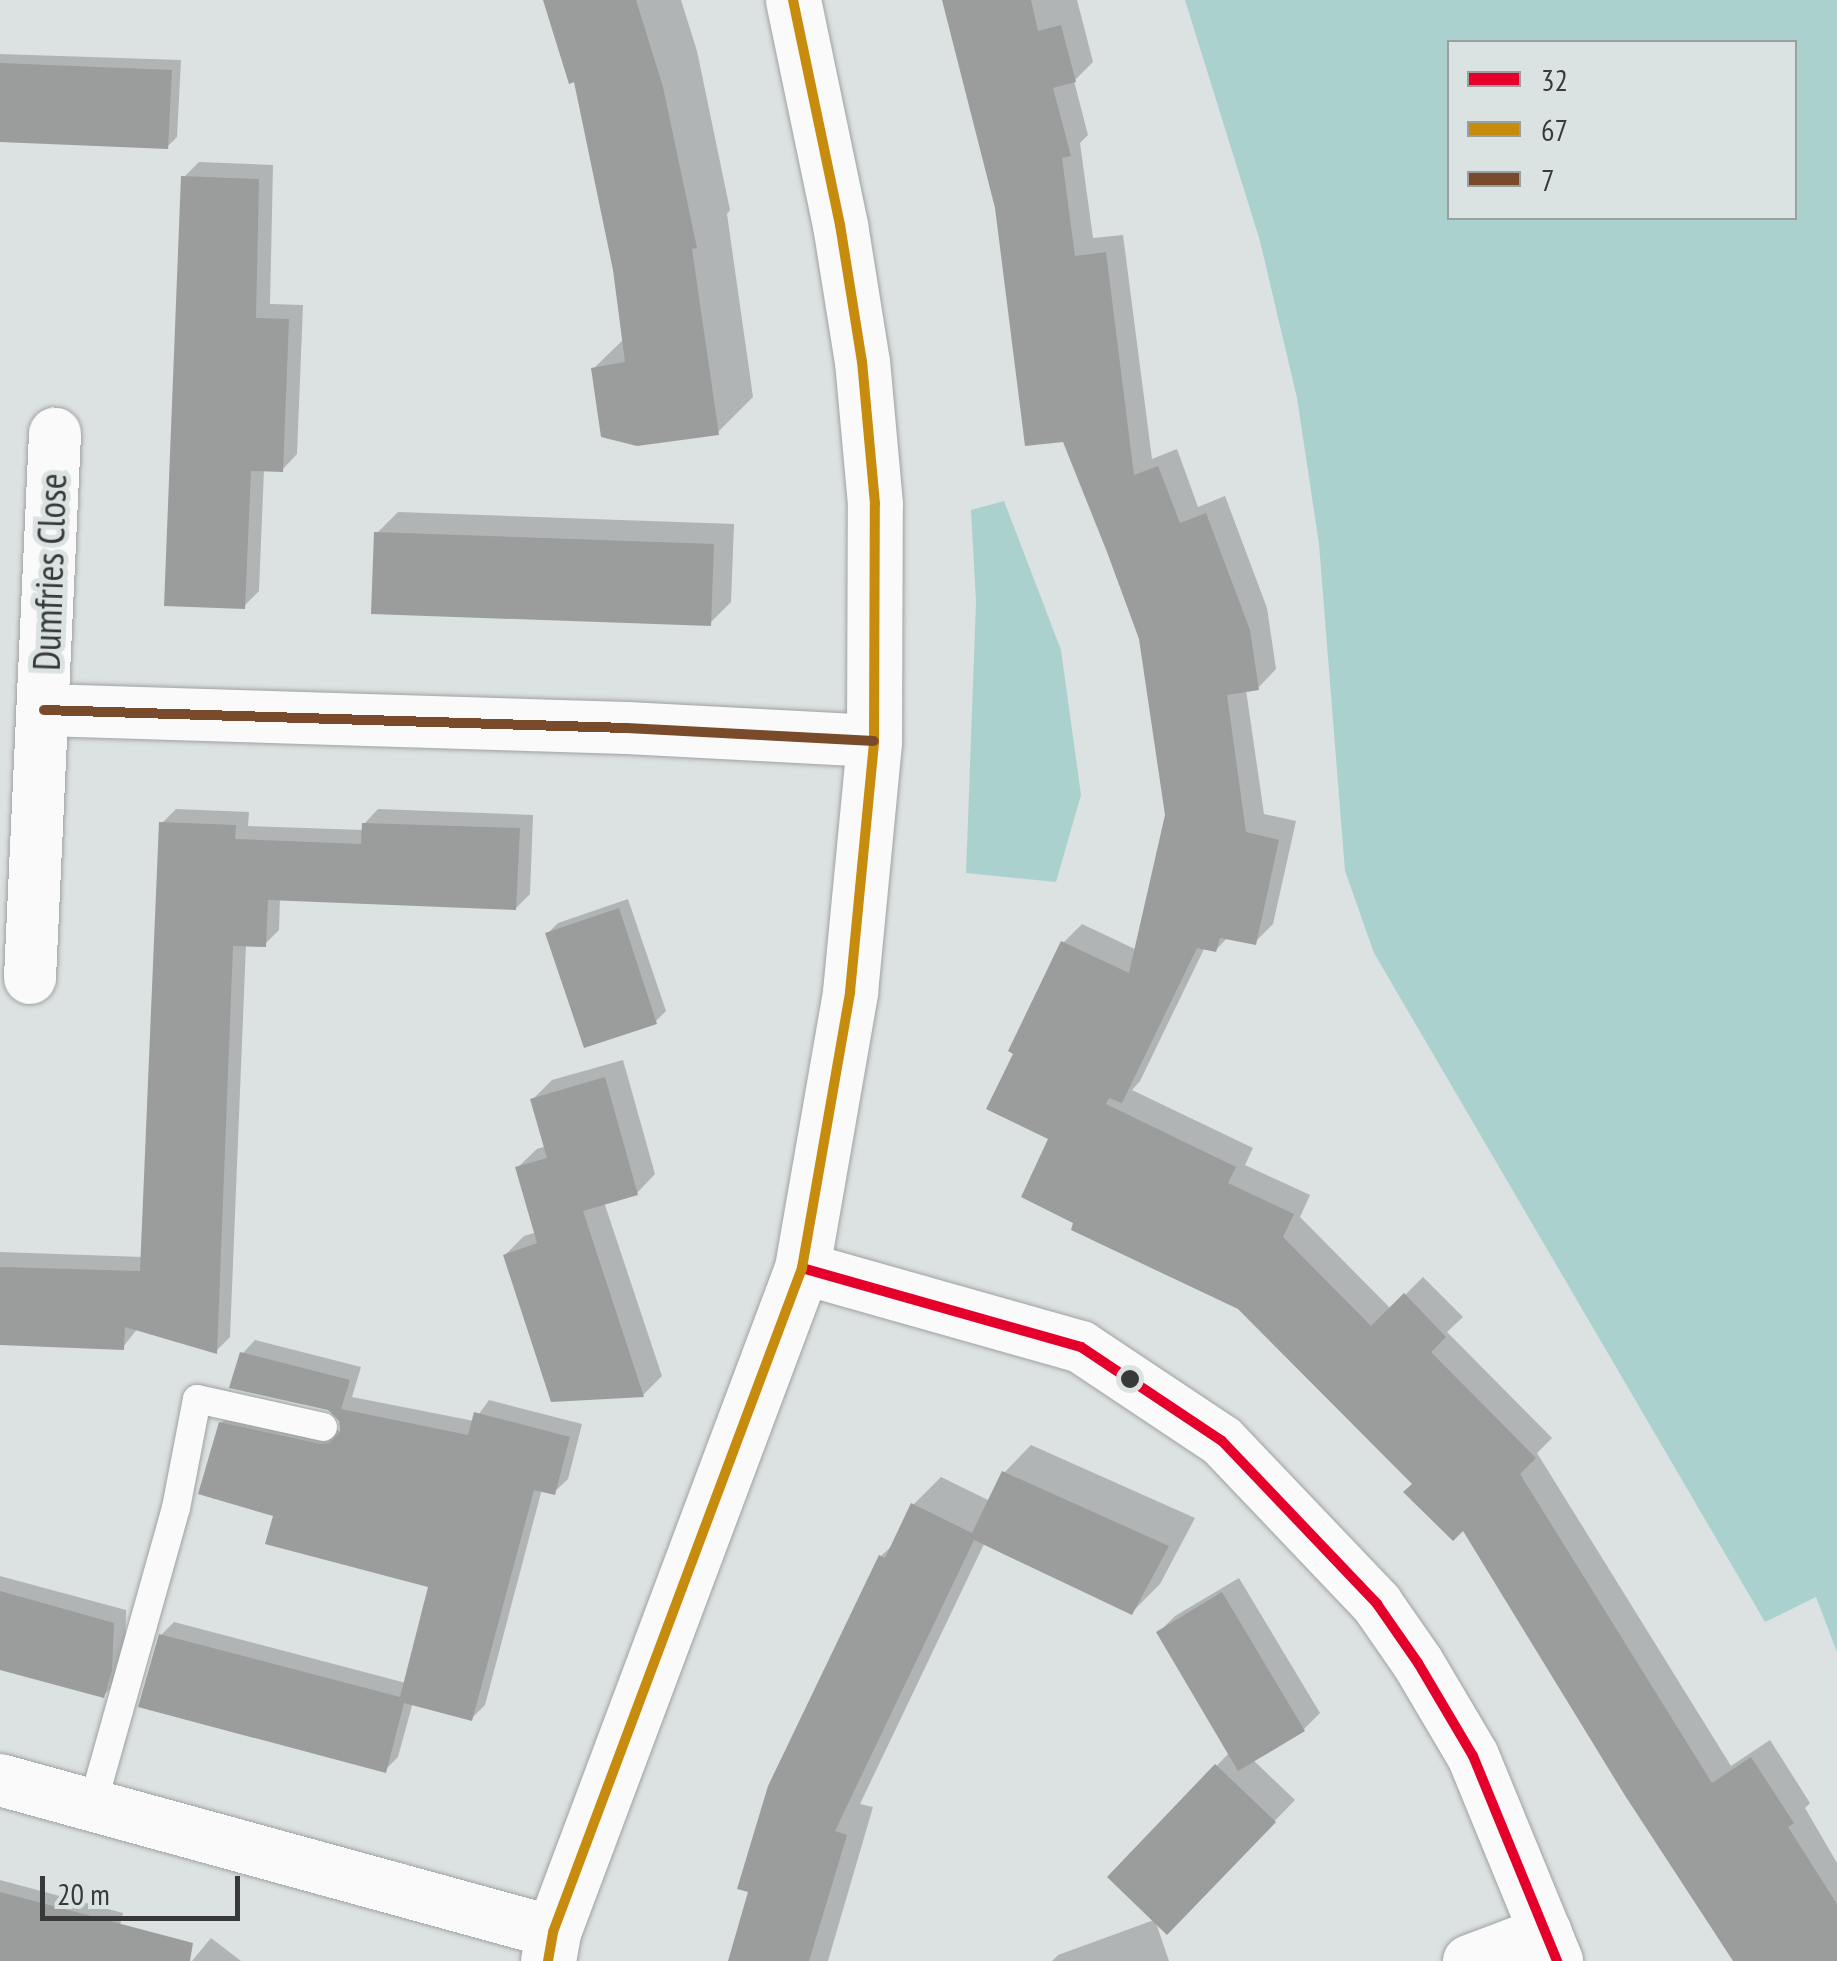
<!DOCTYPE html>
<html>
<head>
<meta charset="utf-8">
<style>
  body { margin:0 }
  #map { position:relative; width:1837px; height:1961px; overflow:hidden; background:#dce1e1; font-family:"PT Sans Narrow",sans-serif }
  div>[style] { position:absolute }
  .green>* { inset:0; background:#abd1cf }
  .shadow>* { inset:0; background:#0003 }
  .building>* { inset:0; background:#9b9d9d }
  .roads { filter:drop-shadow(0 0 2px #9fa2a2) drop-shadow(0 0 2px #9fa2a2) }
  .service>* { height:28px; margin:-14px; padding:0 14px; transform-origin:14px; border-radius:14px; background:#fafafa }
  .minor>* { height:52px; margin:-26px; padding:0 26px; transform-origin:26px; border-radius:26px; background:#fafafa }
  .tertiary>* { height:55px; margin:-27.5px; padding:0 27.5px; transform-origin:27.5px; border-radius:27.5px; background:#fafafa }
  .bus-1>* { height:10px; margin:-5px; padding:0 5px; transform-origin:5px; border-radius:5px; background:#e4002b }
  .bus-2>* { height:10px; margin:-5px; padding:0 5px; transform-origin:5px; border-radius:5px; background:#c78b0e }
  .bus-3>* { height:10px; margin:-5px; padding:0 5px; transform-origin:5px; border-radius:5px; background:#7a4b2a }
  .dots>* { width:28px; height:28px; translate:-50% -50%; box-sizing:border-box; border:5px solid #dbe2e2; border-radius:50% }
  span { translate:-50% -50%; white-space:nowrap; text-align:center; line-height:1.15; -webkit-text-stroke:10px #dbe2e2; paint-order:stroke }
  .street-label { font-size:38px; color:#383a3a }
  .legend { position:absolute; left:1447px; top:40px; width:350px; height:180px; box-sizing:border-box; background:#dbe2e2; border:2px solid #9a9f9f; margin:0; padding:12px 18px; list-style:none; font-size:30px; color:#383a3a }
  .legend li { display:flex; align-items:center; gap:20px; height:50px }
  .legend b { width:50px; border:2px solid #9a9f9f }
  .scale { position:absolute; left:40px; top:1876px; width:200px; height:45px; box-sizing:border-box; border:5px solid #383a3a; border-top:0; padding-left:12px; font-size:30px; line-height:35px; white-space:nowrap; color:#383a3a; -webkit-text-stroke:8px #dbe2e2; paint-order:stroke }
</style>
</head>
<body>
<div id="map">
  <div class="green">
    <div style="clip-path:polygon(evenodd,1185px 0,1837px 0,1837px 1652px,1816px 1597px,1765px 1622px,1374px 953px,1345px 871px,1319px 544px,1297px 398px,1260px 241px,1185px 0,1794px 42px,1794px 218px,1450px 218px,1450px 42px,1794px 42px)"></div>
    <div style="clip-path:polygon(1004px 501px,1061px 650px,1081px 795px,1056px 882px,966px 873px,976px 602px,971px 510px)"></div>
  </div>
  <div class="shadow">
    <div style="clip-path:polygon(546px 0,681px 0,697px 51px,730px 210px,727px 214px,753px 397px,718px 432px,594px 368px,625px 338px,616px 270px,576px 79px)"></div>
    <div style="clip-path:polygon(945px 0,1077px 0,1093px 62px,1074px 81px,1088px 135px,1080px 143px,1093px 238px,1123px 235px,1152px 459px,1177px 449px,1198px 507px,1225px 496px,1267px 608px,1276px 669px,1258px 688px,1246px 690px,1264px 814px,1296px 821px,1273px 924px,1255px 942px,1228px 937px,1216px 950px,1205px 947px,1140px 1081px,1132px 1090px,1253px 1148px,1245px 1165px,1310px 1195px,1300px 1217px,1391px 1309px,1423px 1277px,1463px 1317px,1447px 1332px,1552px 1438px,1537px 1453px,1731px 1766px,1770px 1740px,1810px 1803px,1805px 1808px,1837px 1863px,1837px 1961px,1736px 1961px,1464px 1527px,1239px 1307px,1076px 1222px,1052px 1138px,1016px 1053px,1011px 1050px,1064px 942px,1082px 924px,1137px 950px,1168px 816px,1142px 638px,998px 207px)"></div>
    <div style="clip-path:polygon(0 54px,181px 60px,177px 137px,167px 147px,0 140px)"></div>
    <div style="clip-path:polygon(199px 162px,273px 165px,270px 304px,303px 305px,297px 454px,282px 470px,264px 469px,259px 591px,244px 606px,184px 177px)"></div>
    <div style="clip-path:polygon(398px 512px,734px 524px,731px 602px,710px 623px,377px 533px)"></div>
    <div style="clip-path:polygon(176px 809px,249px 812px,248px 826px,364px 830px,364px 824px,378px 809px,533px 815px,530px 894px,516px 908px,280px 898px,279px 930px,265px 944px,246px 944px,230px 1337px,216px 1351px,138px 1328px,123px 1347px,0 1342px,0 1252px,143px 1257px,161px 824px)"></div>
    <div style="clip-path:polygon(628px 899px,666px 1011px,656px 1021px,548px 933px,558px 923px)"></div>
    <div style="clip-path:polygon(623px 1060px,655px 1174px,637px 1193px,604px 1202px,662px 1376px,643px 1395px,505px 1255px,524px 1236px,537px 1232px,518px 1167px,537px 1149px,547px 1146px,533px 1099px,552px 1080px)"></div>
    <div style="clip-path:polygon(255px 1340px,361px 1367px,352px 1397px,474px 1421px,489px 1400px,582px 1424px,568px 1479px,554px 1492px,542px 1489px,485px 1705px,472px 1718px,413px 1702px,398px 1757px,385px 1770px,161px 1635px,174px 1622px,406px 1683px,432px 1585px,276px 1514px,221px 1423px,235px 1410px,342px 1431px,342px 1420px,329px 1408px,242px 1354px)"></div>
    <div style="clip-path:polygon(1031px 1445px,1195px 1518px,1160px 1584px,1132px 1612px,985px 1542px,860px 1804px,873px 1807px,828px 1961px,730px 1961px,881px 1556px,896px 1542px,913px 1505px,941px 1477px,990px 1501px,1004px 1473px)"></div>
    <div style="clip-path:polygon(0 1576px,126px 1610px,125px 1654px,117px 1682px,104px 1695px,0 1668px)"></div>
    <div style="clip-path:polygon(1239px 1578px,1320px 1713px,1304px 1729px,1252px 1759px,1295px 1800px,1167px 1932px,1155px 1920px,1169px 1961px,1052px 1961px,1058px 1955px,1154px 1920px,1110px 1877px,1230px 1752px,1159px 1632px,1175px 1616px)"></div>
    <div style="clip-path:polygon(0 1880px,123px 1913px,111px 1961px,0 1961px)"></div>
    <div style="clip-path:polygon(211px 1938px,241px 1961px,192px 1961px)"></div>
  </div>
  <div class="building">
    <div style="clip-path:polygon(543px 0,636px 0,663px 87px,697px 248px,692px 249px,719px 435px,637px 446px,601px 437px,591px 368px,625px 362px,613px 270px,574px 82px,569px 84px)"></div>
    <div style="clip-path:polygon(942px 0,1031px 0,1038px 31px,1061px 25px,1076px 82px,1053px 88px,1071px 156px,1062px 158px,1075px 256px,1106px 252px,1134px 475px,1158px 466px,1180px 523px,1206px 513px,1250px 630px,1259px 690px,1227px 695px,1246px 832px,1279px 840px,1256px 945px,1220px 938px,1216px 952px,1197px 948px,1122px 1103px,1109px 1098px,1106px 1104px,1236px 1167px,1228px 1183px,1294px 1214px,1283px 1237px,1371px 1326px,1404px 1293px,1446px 1337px,1431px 1352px,1536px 1458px,1520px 1474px,1712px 1783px,1751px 1757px,1794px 1823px,1788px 1827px,1837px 1904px,1837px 1961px,1733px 1961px,1624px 1794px,1463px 1531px,1453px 1541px,1403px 1492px,1412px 1484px,1238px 1309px,1071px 1230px,1073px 1223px,1021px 1197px,1048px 1139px,986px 1109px,1013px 1054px,1008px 1051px,1061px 941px,1129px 973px,1165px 815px,1139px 639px,1107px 552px,1063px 442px,1025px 446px,995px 208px)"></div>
    <div style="clip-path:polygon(0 63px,172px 70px,168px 149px,0 142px)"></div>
    <div style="clip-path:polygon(181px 176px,259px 179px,256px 318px,289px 319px,283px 472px,251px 471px,245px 609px,164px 606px)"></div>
    <div style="clip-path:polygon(374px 532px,714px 544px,711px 626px,371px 614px)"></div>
    <div style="clip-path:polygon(159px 822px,236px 825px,235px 839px,361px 844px,362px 823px,520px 828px,516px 910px,268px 900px,266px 947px,233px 946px,217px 1354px,125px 1327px,124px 1350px,0 1345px,0 1267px,140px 1271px)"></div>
    <div style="clip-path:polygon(619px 908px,657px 1024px,584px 1048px,545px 933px)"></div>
    <div style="clip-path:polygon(605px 1077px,638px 1195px,583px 1211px,644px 1397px,551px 1402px,503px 1255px,537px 1243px,515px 1167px,547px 1158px,530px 1099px)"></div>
    <div style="clip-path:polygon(240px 1352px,350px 1380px,341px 1409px,468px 1435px,474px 1412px,570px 1437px,555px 1495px,534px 1490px,472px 1721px,404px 1703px,386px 1773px,138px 1707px,159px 1634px,400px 1697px,428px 1587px,265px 1544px,273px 1516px,198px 1494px,219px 1422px,320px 1444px,329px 1443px,340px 1432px,339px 1421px,328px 1410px,229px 1388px)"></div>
    <div style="clip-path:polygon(1002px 1471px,1169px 1546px,1132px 1615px,974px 1540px,835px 1831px,847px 1835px,809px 1961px,728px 1961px,748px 1892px,737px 1889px,768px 1786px,879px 1555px,885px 1558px,911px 1503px,972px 1533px)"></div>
    <div style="clip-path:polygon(0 1591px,114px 1623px,112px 1670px,104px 1698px,0 1670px)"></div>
    <div style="clip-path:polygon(1222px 1592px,1305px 1731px,1238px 1771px,1156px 1632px)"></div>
    <div style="clip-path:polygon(1215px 1764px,1276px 1822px,1167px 1935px,1107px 1877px)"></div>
    <div style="clip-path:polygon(0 1892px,193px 1943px,190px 1961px,0 1961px)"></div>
  </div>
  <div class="roads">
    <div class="service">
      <div style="left:93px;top:1803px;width:306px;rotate:-74.3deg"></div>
      <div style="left:176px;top:1508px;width:111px;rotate:-79.1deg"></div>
      <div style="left:197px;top:1399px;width:129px;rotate:12.5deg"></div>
    </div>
    <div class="minor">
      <div style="left:44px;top:710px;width:583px;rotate:1.77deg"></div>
      <div style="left:627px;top:728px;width:247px;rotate:3deg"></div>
      <div style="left:30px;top:978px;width:545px;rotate:-87.37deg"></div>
      <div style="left:802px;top:1268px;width:290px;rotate:15.8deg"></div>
      <div style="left:1081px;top:1347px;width:169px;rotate:33.7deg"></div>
      <div style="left:1222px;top:1441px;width:225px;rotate:46.4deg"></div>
      <div style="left:1377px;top:1604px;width:72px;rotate:55.2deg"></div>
      <div style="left:1418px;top:1663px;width:108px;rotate:59.4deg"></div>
      <div style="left:1473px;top:1756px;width:222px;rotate:67.7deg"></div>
      <div style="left:0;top:1780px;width:574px;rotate:15.37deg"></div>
      <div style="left:1469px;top:1961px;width:82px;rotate:-20.6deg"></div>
    </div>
    <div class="tertiary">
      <div style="left:548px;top:1961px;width:29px;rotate:-80deg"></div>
      <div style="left:553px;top:1932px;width:709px;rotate:-69.44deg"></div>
      <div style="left:802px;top:1268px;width:280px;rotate:-80.1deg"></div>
      <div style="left:850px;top:992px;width:252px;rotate:-84.5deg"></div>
      <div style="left:874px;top:741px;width:237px;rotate:-89.8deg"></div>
      <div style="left:875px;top:504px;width:143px;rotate:-95.2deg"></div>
      <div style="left:862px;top:362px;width:139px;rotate:-99.1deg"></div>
      <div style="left:840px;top:225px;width:230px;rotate:-101.8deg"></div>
    </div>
  </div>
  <div class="bus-1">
    <div style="left:802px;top:1268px;width:290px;rotate:15.8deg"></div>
    <div style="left:1081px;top:1347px;width:169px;rotate:33.7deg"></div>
    <div style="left:1222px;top:1441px;width:225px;rotate:46.4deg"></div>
    <div style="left:1377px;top:1604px;width:72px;rotate:55.2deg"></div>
    <div style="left:1418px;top:1663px;width:108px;rotate:59.4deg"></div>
    <div style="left:1473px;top:1756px;width:222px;rotate:67.7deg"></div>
  </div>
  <div class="bus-2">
    <div style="left:548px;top:1961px;width:29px;rotate:-80deg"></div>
    <div style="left:553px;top:1932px;width:709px;rotate:-69.44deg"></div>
    <div style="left:802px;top:1268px;width:280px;rotate:-80.1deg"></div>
    <div style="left:850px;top:992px;width:252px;rotate:-84.5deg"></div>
    <div style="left:874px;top:741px;width:237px;rotate:-89.8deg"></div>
    <div style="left:875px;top:504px;width:143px;rotate:-95.2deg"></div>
    <div style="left:862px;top:362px;width:139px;rotate:-99.1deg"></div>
    <div style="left:840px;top:225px;width:230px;rotate:-101.8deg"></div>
  </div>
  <div class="bus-3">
    <div style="left:44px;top:710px;width:583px;rotate:1.77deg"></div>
    <div style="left:627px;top:728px;width:247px;rotate:3deg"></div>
  </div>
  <div class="dots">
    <div style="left:1130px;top:1379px;background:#383a3a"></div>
  </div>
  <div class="street-label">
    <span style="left:49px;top:572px;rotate:-88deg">Dumfries Close</span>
  </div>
  <ul class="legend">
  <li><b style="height:12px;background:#e4002b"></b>32</li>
  <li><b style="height:12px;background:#c78b0e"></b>67</li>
  <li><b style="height:12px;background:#7a4b2a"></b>7</li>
  </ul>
  <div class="scale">20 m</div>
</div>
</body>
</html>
